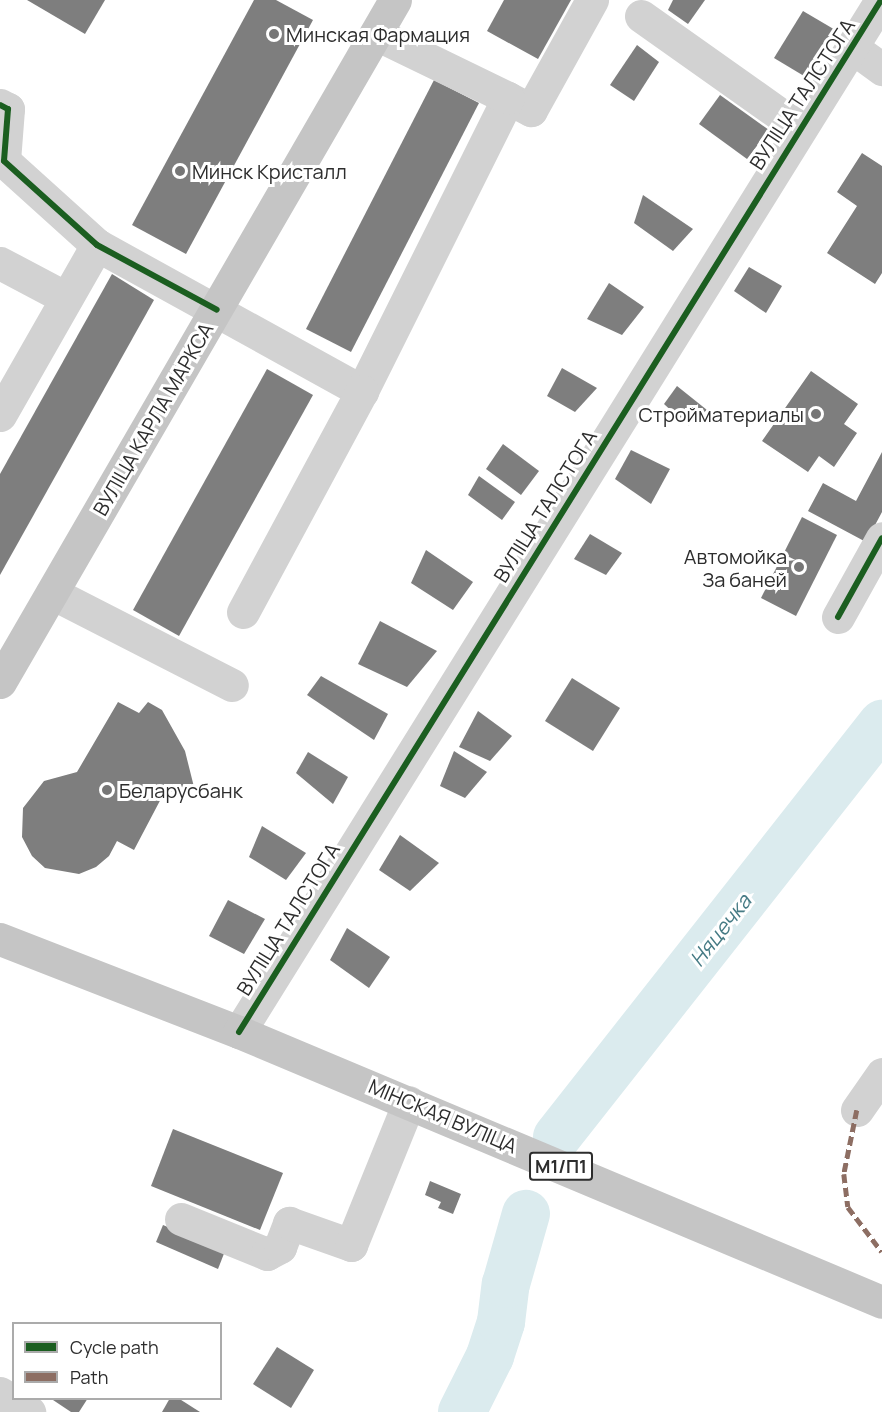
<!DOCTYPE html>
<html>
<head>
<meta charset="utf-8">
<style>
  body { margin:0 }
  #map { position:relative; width:882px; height:1412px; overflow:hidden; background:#fff; font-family:Manrope,sans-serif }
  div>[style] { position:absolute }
  .river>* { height:48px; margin:-24px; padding:0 24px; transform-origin:24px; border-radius:24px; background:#dbebee }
  .building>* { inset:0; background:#7e7e7e }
  .minor>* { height:33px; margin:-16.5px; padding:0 16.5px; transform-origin:16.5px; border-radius:16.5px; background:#d2d2d2 }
  .major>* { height:33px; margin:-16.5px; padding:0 16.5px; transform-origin:16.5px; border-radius:16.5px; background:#c5c5c5 }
  .quiet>* { height:4.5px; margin-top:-2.25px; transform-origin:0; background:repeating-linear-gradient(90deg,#8d6e63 0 9px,transparent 0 13.5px) }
  .cycleway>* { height:6px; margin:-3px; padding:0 3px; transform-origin:3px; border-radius:3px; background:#1b5e20 }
  .dots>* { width:16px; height:16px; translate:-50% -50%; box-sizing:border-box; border:3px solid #fff; border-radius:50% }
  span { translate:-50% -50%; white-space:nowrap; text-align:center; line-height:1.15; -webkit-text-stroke:6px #fff; paint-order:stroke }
  .shield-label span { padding:2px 4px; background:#fff; border:2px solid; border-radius:4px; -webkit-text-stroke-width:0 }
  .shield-label { font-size:18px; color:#2d2d2d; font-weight:700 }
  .poi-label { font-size:20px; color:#2d2d2d }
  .left { translate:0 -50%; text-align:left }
  .right { translate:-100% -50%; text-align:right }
  .street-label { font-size:20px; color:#2d2d2d }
  .water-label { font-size:21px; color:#467b85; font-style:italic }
  .legend { position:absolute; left:12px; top:1322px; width:210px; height:78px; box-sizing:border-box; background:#fff; border:2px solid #ababab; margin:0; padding:8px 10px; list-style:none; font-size:18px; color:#2d2d2d }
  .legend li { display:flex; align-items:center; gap:12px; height:30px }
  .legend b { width:30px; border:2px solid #ababab }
</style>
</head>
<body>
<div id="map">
  <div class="river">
    <div style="left:557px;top:1137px;width:526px;rotate:-51.8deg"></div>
    <div style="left:462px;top:1412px;width:63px;rotate:-63.4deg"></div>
    <div style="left:490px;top:1356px;width:36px;rotate:-72deg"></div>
    <div style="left:501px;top:1322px;width:38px;rotate:-83deg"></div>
    <div style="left:506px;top:1284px;width:73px;rotate:-74.1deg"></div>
  </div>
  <div class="building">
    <div style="clip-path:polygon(27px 0,105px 0,85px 34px)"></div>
    <div style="clip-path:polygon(254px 0,276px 0,313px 20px,186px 254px,132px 225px)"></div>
    <div style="clip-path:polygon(504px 0,571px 0,538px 59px,487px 31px)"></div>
    <div style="clip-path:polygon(673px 0,705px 0,688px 24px,668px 10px)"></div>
    <div style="clip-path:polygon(803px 11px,837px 31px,809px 79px,774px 58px)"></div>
    <div style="clip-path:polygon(637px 45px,659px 62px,634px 101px,610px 85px)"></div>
    <div style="clip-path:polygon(434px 80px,479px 103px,351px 352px,306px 329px)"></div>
    <div style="clip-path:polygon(720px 95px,769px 130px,747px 159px,699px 124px)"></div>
    <div style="clip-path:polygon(862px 153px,882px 166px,882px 273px,875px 284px,827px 253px,857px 206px,837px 192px)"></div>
    <div style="clip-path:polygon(643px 195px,693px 229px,673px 251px,634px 223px)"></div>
    <div style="clip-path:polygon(749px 267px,782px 286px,766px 313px,734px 291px)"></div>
    <div style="clip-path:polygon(112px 274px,154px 300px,0 575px,0 474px)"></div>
    <div style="clip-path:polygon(609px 283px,644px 307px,622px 335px,587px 319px)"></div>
    <div style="clip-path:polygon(562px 368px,597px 388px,575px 412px,547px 396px)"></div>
    <div style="clip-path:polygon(267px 369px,313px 395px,179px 636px,133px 610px)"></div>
    <div style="clip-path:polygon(811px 371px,858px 404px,844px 424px,857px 433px,834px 467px,819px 456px,808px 472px,762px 441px)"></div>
    <div style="clip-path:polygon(677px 386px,707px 410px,688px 426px,664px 404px)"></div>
    <div style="clip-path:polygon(503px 444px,539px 471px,521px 495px,486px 469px)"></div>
    <div style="clip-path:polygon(631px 450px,670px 469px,651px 504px,615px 479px)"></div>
    <div style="clip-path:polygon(882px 452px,882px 512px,866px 542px,808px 511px,823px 483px,856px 501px)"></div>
    <div style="clip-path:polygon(479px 476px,515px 502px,502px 520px,468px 495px)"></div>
    <div style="clip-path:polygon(802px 517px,837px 535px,796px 616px,761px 598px)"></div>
    <div style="clip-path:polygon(590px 534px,622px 553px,606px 575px,574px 559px)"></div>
    <div style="clip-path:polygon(426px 550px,473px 582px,453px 610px,411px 583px)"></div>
    <div style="clip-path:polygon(380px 621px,437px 651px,407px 687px,358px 664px)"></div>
    <div style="clip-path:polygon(321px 676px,388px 714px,374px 740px,307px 695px)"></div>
    <div style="clip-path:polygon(572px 678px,620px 708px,593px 751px,545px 721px)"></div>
    <div style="clip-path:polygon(118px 702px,139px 713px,148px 702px,162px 710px,185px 751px,194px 787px,164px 793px,134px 850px,117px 841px,109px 856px,96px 867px,79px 874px,45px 868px,32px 856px,22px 837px,23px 808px,44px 781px,77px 772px)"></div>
    <div style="clip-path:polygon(478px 711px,512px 736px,490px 761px,459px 747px)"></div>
    <div style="clip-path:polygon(454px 751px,487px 772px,465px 798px,440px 786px)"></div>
    <div style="clip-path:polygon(308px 752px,348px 777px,333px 804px,296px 773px)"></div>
    <div style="clip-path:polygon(262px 826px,306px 853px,286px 880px,249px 857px)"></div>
    <div style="clip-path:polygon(400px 835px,439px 863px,410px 891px,379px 870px)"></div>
    <div style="clip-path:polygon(228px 900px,265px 919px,244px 954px,209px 936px)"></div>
    <div style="clip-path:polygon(347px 928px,390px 957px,369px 988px,330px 960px)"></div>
    <div style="clip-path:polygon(173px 1129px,283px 1173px,260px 1230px,151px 1186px)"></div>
    <div style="clip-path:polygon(430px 1181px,461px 1194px,453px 1214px,438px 1208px,441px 1202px,425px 1195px)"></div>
    <div style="clip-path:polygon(163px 1225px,225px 1251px,218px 1269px,156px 1242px)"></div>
    <div style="clip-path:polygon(277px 1347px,314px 1370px,291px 1408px,253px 1384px)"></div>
    <div style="clip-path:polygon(50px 1398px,88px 1398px,79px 1412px,71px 1412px)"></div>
    <div style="clip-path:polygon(170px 1398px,178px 1398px,200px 1412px,162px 1412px)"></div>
  </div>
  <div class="minor">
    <div style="left:641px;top:16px;width:194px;rotate:35.3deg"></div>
    <div style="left:853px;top:48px;width:36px;rotate:36deg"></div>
    <div style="left:508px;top:98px;width:26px;rotate:28deg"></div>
    <div style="left:531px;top:110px;width:126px;rotate:-61deg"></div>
    <div style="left:0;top:105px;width:9px;rotate:27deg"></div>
    <div style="left:8px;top:109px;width:52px;rotate:94.4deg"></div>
    <div style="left:4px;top:161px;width:125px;rotate:42.1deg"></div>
    <div style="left:97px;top:245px;width:303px;rotate:28.9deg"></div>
    <div style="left:362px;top:391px;width:327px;rotate:-63.5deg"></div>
    <div style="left:508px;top:98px;width:147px;rotate:-154.1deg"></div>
    <div style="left:0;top:263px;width:75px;rotate:27.9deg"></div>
    <div style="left:0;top:415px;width:196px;rotate:-60.3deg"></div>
    <div style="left:52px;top:593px;width:202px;rotate:27.1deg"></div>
    <div style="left:243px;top:612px;width:251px;rotate:-61.7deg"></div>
    <div style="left:838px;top:617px;width:90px;rotate:-60.9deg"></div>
    <div style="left:239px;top:1032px;width:1215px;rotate:-58.11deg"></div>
    <div style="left:857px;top:1110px;width:44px;rotate:-55.2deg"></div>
    <div style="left:181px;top:1219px;width:93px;rotate:22.1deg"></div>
    <div style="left:267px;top:1254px;width:15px;rotate:-28deg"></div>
    <div style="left:280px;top:1247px;width:26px;rotate:-69deg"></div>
    <div style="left:289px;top:1223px;width:66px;rotate:19.5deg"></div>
    <div style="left:351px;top:1245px;width:154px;rotate:-67.9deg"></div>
    <div style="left:0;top:1393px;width:35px;rotate:33deg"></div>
  </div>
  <div class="major">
    <div style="left:0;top:682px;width:788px;rotate:-59.92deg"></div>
    <div style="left:0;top:939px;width:256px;rotate:21.3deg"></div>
    <div style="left:239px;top:1032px;width:697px;rotate:22.78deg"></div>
  </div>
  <div class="quiet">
    <div style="left:857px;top:1110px;width:65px;rotate:101.5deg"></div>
    <div style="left:844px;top:1174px;width:33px;rotate:83deg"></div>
    <div style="left:848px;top:1207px;width:56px;rotate:52.9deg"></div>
  </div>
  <div class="cycleway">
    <div style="left:0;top:105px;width:9px;rotate:27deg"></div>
    <div style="left:8px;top:109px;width:52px;rotate:94.4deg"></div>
    <div style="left:4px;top:161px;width:125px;rotate:42.1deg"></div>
    <div style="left:97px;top:245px;width:136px;rotate:28.4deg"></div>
    <div style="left:838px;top:617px;width:90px;rotate:-60.9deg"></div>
    <div style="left:239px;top:1032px;width:1215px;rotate:-58.11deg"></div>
  </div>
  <div class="dots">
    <div style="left:274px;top:34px;background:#767676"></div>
    <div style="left:180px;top:171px;background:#767676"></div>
    <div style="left:816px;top:414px;background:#767676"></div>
    <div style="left:799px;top:567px;background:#767676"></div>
    <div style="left:107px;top:790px;background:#767676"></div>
  </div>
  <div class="shield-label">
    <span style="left:561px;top:1166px">М1/П1</span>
  </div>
  <div class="poi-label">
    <span class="left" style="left:286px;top:34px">Минская Фармация</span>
    <span class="left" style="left:192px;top:171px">Минск Кристалл</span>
    <span class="right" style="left:804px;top:414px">Стройматериалы</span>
    <span class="right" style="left:787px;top:568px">Автомойка<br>За баней</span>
    <span class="left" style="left:119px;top:790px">Беларусбанк</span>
  </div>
  <div class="street-label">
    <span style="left:802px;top:94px;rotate:-57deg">ВУЛІЦА ТАЛСТОГА</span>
    <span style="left:153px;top:419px;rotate:-60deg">ВУЛІЦА КАРЛА МАРКСА</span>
    <span style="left:545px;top:506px;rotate:-58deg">ВУЛІЦА ТАЛСТОГА</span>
    <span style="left:288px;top:919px;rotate:-58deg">ВУЛІЦА ТАЛСТОГА</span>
    <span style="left:443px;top:1116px;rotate:23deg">МІНСКАЯ ВУЛІЦА</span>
  </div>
  <div class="water-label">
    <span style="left:720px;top:930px;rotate:-52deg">Няцечка</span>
  </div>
  <ul class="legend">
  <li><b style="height:8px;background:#1b5e20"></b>Cycle path</li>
  <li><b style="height:8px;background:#8d6e63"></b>Path</li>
  </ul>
</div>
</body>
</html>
